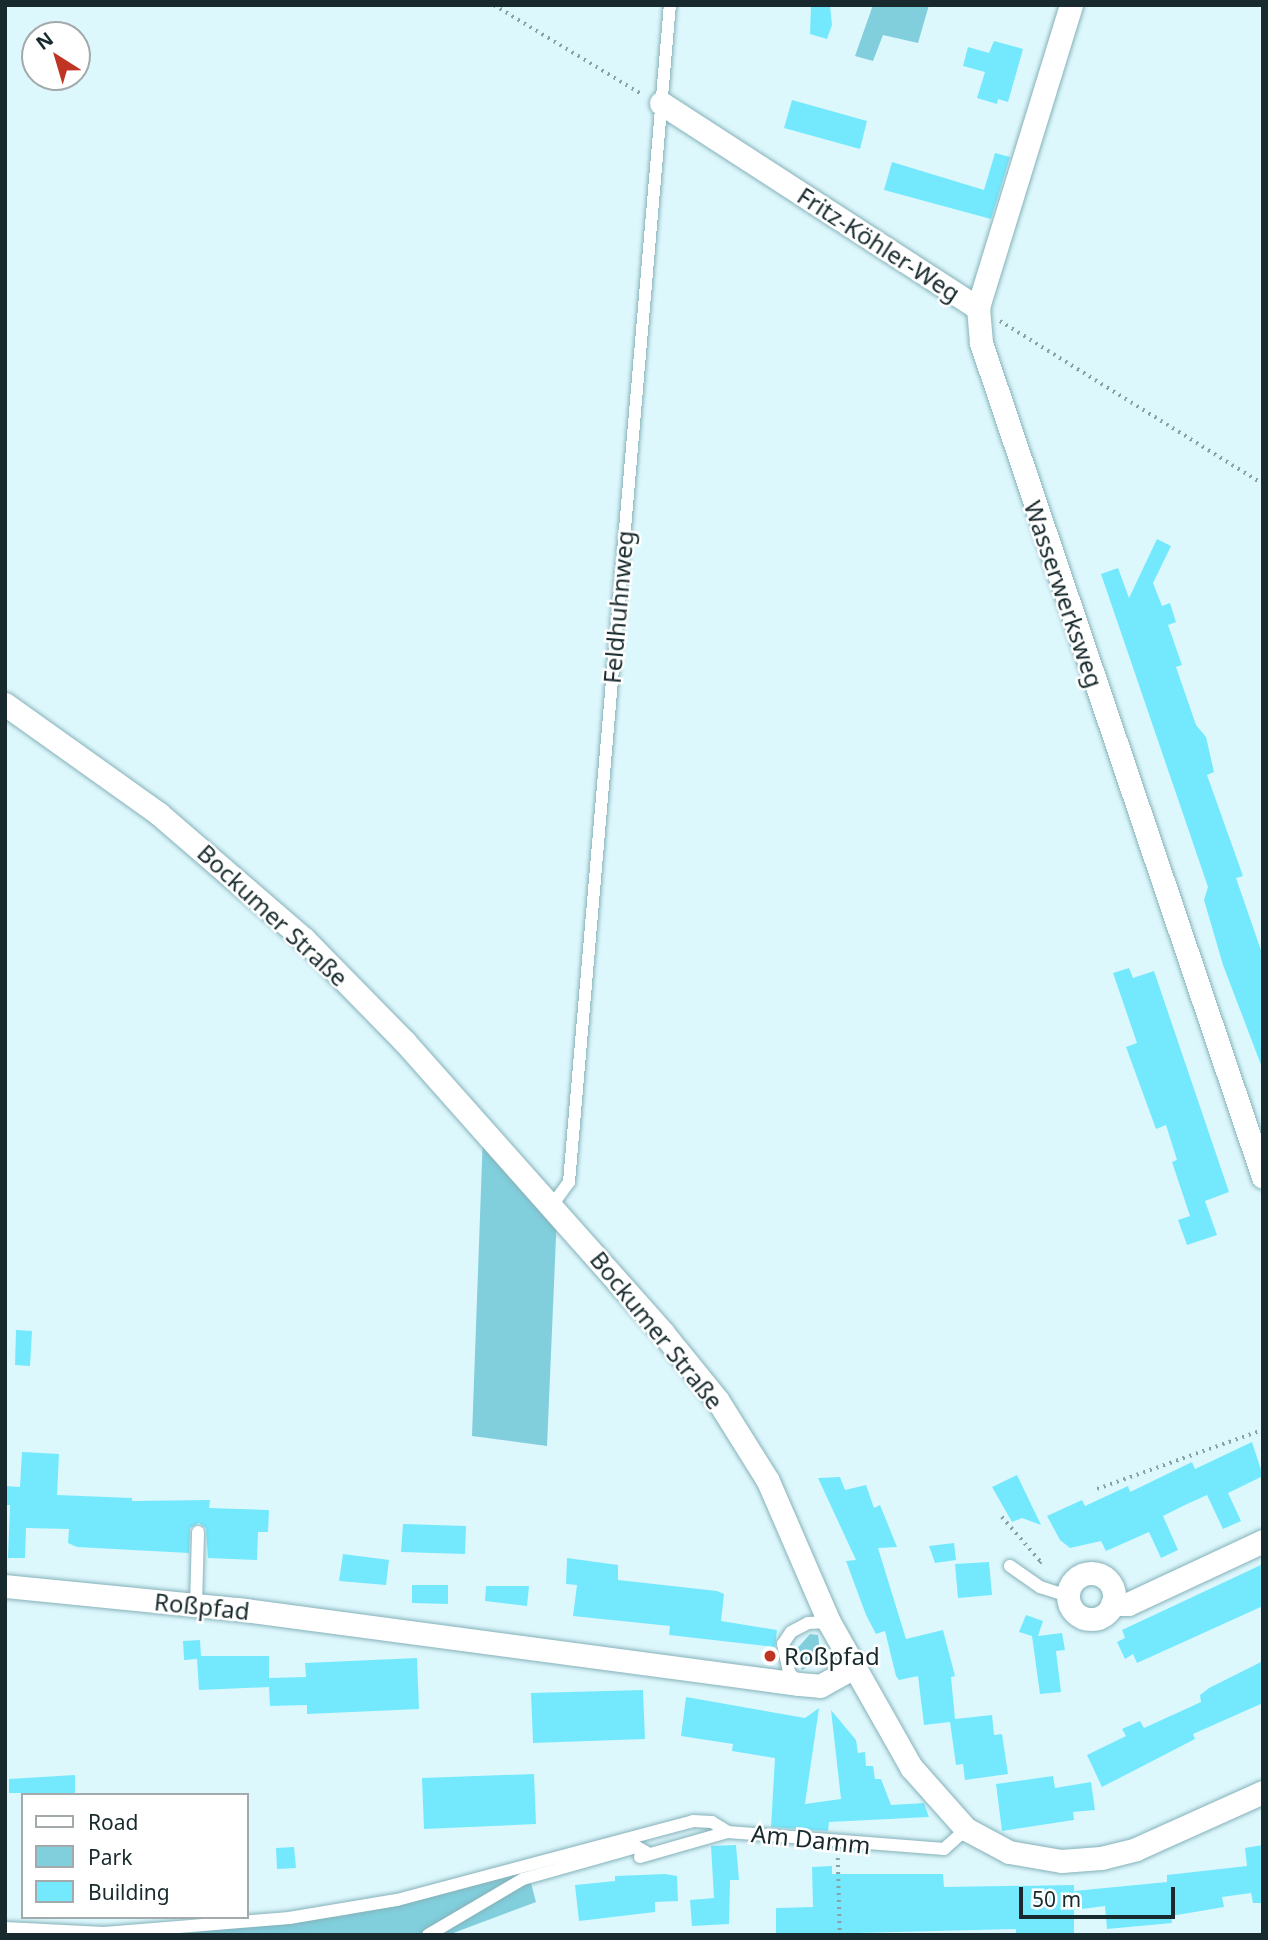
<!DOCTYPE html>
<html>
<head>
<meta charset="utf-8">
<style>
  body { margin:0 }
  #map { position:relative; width:1268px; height:1940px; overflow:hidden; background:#ddf8fd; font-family:"Noto Sans",sans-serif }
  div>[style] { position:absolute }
  .green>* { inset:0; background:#81cedc }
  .building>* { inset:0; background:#74e9fe }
  .path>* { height:3.5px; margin-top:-1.75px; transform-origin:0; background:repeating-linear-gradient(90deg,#89a0a4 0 2px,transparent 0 7px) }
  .roads { filter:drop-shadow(0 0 2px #85b1b9) drop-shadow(0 0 2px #85b1b9) }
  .lane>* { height:12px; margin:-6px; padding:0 6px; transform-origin:6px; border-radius:6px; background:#fff }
  .street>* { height:23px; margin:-11.5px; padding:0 11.5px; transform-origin:11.5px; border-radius:11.5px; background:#fff }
  .street>.ring { margin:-11.5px; padding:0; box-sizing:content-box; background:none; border:23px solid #fff; border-radius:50% }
  .dots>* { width:19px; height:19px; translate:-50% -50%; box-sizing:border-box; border:4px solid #fff; border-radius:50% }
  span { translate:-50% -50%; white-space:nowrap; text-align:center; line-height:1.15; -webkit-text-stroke:5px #fff; paint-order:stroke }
  .street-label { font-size:24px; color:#182a2d }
  .poi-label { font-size:24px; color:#182a2d }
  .left { translate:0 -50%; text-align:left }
  .frame { position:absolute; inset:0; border:7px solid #182a2d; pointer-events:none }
  .legend { position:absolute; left:21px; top:1793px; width:228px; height:126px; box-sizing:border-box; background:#fff; border:2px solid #a3aaab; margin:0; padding:9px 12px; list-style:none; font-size:21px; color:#182a2d }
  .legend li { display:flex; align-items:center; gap:14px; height:35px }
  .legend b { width:35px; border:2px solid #a3aaab }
  .north { position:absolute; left:21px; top:21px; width:70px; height:70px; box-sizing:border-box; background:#fff; border:2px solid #a3aaab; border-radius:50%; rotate:323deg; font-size:19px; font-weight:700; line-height:28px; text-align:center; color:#182a2d }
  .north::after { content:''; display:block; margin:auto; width:24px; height:32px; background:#c03423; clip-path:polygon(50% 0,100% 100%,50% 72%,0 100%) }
  .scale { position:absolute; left:1019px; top:1887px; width:156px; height:32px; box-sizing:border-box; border:4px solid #182a2d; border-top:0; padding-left:9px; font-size:21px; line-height:24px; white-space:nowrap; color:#182a2d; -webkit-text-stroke:5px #fff; paint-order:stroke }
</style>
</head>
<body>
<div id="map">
  <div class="green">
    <div style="clip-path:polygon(873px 5px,929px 5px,918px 43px,883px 35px,873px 61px,855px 56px)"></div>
    <div style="clip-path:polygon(483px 1134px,557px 1214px,547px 1446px,472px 1436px)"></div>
    <div style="clip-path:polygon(810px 1634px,818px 1635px,821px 1659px,802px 1670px,794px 1652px)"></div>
    <div style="clip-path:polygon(528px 1872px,536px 1902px,448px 1935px,170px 1935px,342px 1916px)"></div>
  </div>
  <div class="building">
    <div style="clip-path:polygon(811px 5px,830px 5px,832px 25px,827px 39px,810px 34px)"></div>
    <div style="clip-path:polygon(994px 41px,1023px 49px,1008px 102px,998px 99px,997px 104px,977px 98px,985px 72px,963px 66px,968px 47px,989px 53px)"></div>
    <div style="clip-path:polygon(792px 100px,867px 121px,860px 149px,784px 128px)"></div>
    <div style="clip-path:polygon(995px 153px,1010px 157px,991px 219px,884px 190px,892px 162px,984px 190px)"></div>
    <div style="clip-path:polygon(1157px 539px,1171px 546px,1153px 583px,1162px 606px,1170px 603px,1176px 622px,1168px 625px,1182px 665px,1176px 667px,1196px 725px,1206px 737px,1214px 772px,1207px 775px,1243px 876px,1236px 878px,1263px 956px,1263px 1070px,1223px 965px,1204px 900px,1208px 887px,1101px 574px,1118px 568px,1129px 598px)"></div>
    <div style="clip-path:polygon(1129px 968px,1133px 978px,1154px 971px,1229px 1192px,1205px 1201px,1217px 1235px,1187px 1245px,1178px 1220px,1190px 1216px,1172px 1162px,1177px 1160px,1166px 1125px,1156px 1129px,1126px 1047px,1137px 1043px,1113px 973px)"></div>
    <div style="clip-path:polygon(16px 1330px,32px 1331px,30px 1366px,15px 1365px)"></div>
    <div style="clip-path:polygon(1252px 1442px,1263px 1476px,1228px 1493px,1241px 1521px,1223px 1529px,1207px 1495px,1187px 1504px,1163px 1516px,1178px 1550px,1161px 1558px,1149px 1532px,1106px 1551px,1101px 1541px,1070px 1548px,1060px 1540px,1047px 1516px,1082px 1500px,1085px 1506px,1128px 1486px,1130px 1492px,1192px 1462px,1195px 1469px)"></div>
    <div style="clip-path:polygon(22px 1452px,59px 1454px,57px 1495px,132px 1498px,132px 1501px,210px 1500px,209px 1508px,269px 1510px,268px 1532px,258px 1532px,257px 1560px,208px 1558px,206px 1528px,199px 1523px,190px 1528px,189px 1553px,77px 1547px,68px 1543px,69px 1529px,26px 1528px,25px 1558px,8px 1558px,10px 1505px,5px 1505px,5px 1486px,20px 1487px)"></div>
    <div style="clip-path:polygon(1017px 1475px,1041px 1525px,1022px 1518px,1012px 1522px,992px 1487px)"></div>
    <div style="clip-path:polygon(840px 1477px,845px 1490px,866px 1485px,874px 1508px,880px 1505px,897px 1547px,878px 1548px,906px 1639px,943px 1630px,955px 1676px,951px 1677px,955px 1719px,992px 1715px,994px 1735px,1002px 1734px,1008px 1774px,965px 1780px,963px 1764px,956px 1765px,950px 1722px,924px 1725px,918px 1676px,899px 1680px,896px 1676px,885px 1631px,876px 1634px,866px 1615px,846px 1561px,856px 1560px,818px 1478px)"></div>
    <div style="clip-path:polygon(403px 1524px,466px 1526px,465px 1554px,401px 1552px)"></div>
    <div style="clip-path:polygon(954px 1543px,956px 1560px,935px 1563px,929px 1546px)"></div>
    <div style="clip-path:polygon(343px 1554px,389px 1560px,386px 1585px,339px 1581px)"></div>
    <div style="clip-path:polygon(567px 1558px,618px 1565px,618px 1580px,717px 1591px,724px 1594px,721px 1621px,777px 1630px,775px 1647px,669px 1635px,670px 1626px,573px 1616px,577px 1585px,566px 1584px)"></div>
    <div style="clip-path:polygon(989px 1562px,992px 1595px,958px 1598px,955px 1564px)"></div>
    <div style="clip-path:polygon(1263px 1564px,1263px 1606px,1137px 1663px,1133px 1654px,1125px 1659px,1117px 1642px,1125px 1638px,1122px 1630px)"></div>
    <div style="clip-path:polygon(412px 1585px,448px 1585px,448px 1604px,412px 1603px)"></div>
    <div style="clip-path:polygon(486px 1586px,529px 1586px,527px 1606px,485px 1601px)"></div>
    <div style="clip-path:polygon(1026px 1615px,1043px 1621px,1038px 1636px,1062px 1633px,1065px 1650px,1056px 1651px,1061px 1692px,1040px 1694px,1032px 1636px,1019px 1632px)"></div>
    <div style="clip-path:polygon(200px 1640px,201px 1656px,269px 1656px,269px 1678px,306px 1677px,305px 1663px,417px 1658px,419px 1709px,307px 1714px,307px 1705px,270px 1706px,269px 1687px,199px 1690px,197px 1659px,184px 1660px,183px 1641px)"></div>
    <div style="clip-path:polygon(1263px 1661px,1263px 1703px,1193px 1734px,1195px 1739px,1102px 1787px,1087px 1755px,1126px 1736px,1122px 1729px,1140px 1721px,1144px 1728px,1201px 1702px,1200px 1695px,1209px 1688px)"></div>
    <div style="clip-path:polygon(643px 1690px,645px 1739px,533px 1743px,531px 1693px)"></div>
    <div style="clip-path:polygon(686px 1697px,805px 1718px,819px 1708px,805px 1804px,841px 1799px,831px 1710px,856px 1740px,858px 1753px,865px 1752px,866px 1766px,873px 1766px,875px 1779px,881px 1779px,891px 1805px,924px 1803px,929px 1817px,829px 1822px,828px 1831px,771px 1827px,775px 1758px,732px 1751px,733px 1744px,681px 1736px)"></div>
    <div style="clip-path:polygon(534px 1774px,536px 1824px,424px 1829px,422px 1778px)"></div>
    <div style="clip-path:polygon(75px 1775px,75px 1793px,9px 1793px,9px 1779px)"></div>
    <div style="clip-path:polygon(1053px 1776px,1055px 1788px,1091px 1782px,1095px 1810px,1073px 1812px,1074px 1820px,1002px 1831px,996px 1784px)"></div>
    <div style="clip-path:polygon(736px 1845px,739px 1880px,730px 1880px,729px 1924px,692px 1926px,690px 1900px,714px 1898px,711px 1846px)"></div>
    <div style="clip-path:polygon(1263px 1845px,1263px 1903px,1253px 1903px,1251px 1893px,1222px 1897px,1224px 1907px,1171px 1916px,1172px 1923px,1107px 1929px,1105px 1906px,1074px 1910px,1074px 1935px,1016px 1935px,1016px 1929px,776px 1935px,776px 1908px,813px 1907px,812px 1867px,832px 1866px,832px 1874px,943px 1874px,944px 1887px,1074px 1885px,1074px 1891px,1167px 1882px,1167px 1875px,1247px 1866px,1245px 1848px)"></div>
    <div style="clip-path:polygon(294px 1847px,296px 1868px,277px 1869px,276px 1848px)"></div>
    <div style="clip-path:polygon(665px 1874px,677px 1876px,678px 1901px,655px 1902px,655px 1912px,579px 1921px,575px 1885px,615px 1881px,615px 1876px)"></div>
  </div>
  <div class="path">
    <div style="left:494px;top:5px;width:174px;rotate:31.1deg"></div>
    <div style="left:1000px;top:321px;width:309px;rotate:31.8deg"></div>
    <div style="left:1097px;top:1489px;width:176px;rotate:-19.6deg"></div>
    <div style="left:1002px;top:1517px;width:60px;rotate:49.1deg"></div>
    <div style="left:1041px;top:1562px;width:5px;rotate:127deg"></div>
    <div style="left:838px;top:1858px;width:77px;rotate:88.5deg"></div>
  </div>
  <div class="roads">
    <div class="lane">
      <div style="left:553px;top:1204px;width:27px;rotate:-54deg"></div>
      <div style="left:569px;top:1182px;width:1181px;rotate:-85.1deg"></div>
      <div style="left:1010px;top:1566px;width:37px;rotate:35deg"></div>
      <div style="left:1040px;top:1587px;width:28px;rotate:18deg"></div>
      <div style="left:196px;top:1605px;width:73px;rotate:-88.4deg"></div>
      <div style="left:799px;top:1684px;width:16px;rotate:-130deg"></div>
      <div style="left:789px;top:1672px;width:29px;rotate:-102deg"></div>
      <div style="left:783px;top:1644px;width:14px;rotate:-56deg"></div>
      <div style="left:791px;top:1632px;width:19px;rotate:-28deg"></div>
      <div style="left:808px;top:1623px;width:21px;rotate:-3deg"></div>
      <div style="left:640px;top:1857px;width:91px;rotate:-15.9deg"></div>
      <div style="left:728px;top:1832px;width:217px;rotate:4.5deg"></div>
      <div style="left:944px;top:1849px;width:30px;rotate:-42deg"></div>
      <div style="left:5px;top:1928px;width:99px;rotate:2.9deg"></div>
      <div style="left:104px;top:1933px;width:186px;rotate:-4.6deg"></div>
      <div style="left:289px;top:1918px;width:109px;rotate:-9.5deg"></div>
      <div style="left:397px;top:1900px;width:306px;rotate:-14.9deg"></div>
      <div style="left:693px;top:1821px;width:19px;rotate:3deg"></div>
      <div style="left:712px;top:1822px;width:19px;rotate:32deg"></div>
      <div style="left:428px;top:1935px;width:110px;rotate:-30.5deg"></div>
      <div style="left:523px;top:1879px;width:118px;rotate:-15.7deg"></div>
      <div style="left:637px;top:1847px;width:14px;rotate:30deg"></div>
    </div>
    <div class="street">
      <div style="left:1071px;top:5px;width:317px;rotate:107.1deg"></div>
      <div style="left:978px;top:308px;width:35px;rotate:85deg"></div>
      <div style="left:981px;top:343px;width:880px;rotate:71.32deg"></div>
      <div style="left:661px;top:103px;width:378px;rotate:32.9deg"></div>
      <div style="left:5px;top:704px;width:189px;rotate:35.5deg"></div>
      <div style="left:159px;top:814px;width:191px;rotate:40.8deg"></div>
      <div style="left:304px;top:939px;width:143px;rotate:45.6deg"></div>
      <div style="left:404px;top:1041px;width:390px;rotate:48.4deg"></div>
      <div style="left:663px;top:1333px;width:87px;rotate:51deg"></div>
      <div style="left:718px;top:1401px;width:94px;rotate:58deg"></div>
      <div style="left:768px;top:1481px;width:154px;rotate:66.6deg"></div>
      <div style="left:829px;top:1622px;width:167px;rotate:60.5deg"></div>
      <div style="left:911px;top:1767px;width:83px;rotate:48.4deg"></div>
      <div style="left:966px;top:1829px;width:49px;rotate:28.1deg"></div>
      <div style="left:1009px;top:1852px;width:53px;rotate:9.8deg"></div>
      <div style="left:1061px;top:1861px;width:40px;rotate:-4.3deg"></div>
      <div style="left:1101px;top:1858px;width:36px;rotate:-14deg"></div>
      <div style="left:1136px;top:1849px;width:139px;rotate:-24.2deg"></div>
      <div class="ring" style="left:1068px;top:1573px;width:23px;height:23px"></div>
      <div style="left:5px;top:1586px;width:233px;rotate:5.7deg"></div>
      <div style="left:237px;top:1609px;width:567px;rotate:7.6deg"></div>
      <div style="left:799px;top:1684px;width:21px;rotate:5deg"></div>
      <div style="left:820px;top:1686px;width:37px;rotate:-29deg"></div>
      <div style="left:1112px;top:1604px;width:16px"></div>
      <div style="left:1128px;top:1604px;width:149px;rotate:-25deg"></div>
    </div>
  </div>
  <div class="dots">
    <div style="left:770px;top:1656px;background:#c03423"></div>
  </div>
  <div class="street-label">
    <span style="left:879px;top:244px;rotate:33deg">Fritz-Köhler-Weg</span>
    <span style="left:1064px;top:594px;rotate:71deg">Wasserwerksweg</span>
    <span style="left:618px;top:607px;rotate:-85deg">Feldhuhnweg</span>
    <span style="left:273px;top:915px;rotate:43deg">Bockumer Straße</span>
    <span style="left:657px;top:1330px;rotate:51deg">Bockumer Straße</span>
    <span style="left:202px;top:1606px;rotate:6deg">Roßpfad</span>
    <span style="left:811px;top:1839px;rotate:6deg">Am Damm</span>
  </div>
  <div class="poi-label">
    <span class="left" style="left:784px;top:1656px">Roßpfad</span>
  </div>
  <div class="frame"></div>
  <ul class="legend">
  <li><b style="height:9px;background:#fff"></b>Road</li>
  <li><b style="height:19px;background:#81cedc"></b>Park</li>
  <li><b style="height:19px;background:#74e9fe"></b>Building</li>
  </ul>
  <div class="north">N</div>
  <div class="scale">50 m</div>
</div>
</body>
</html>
